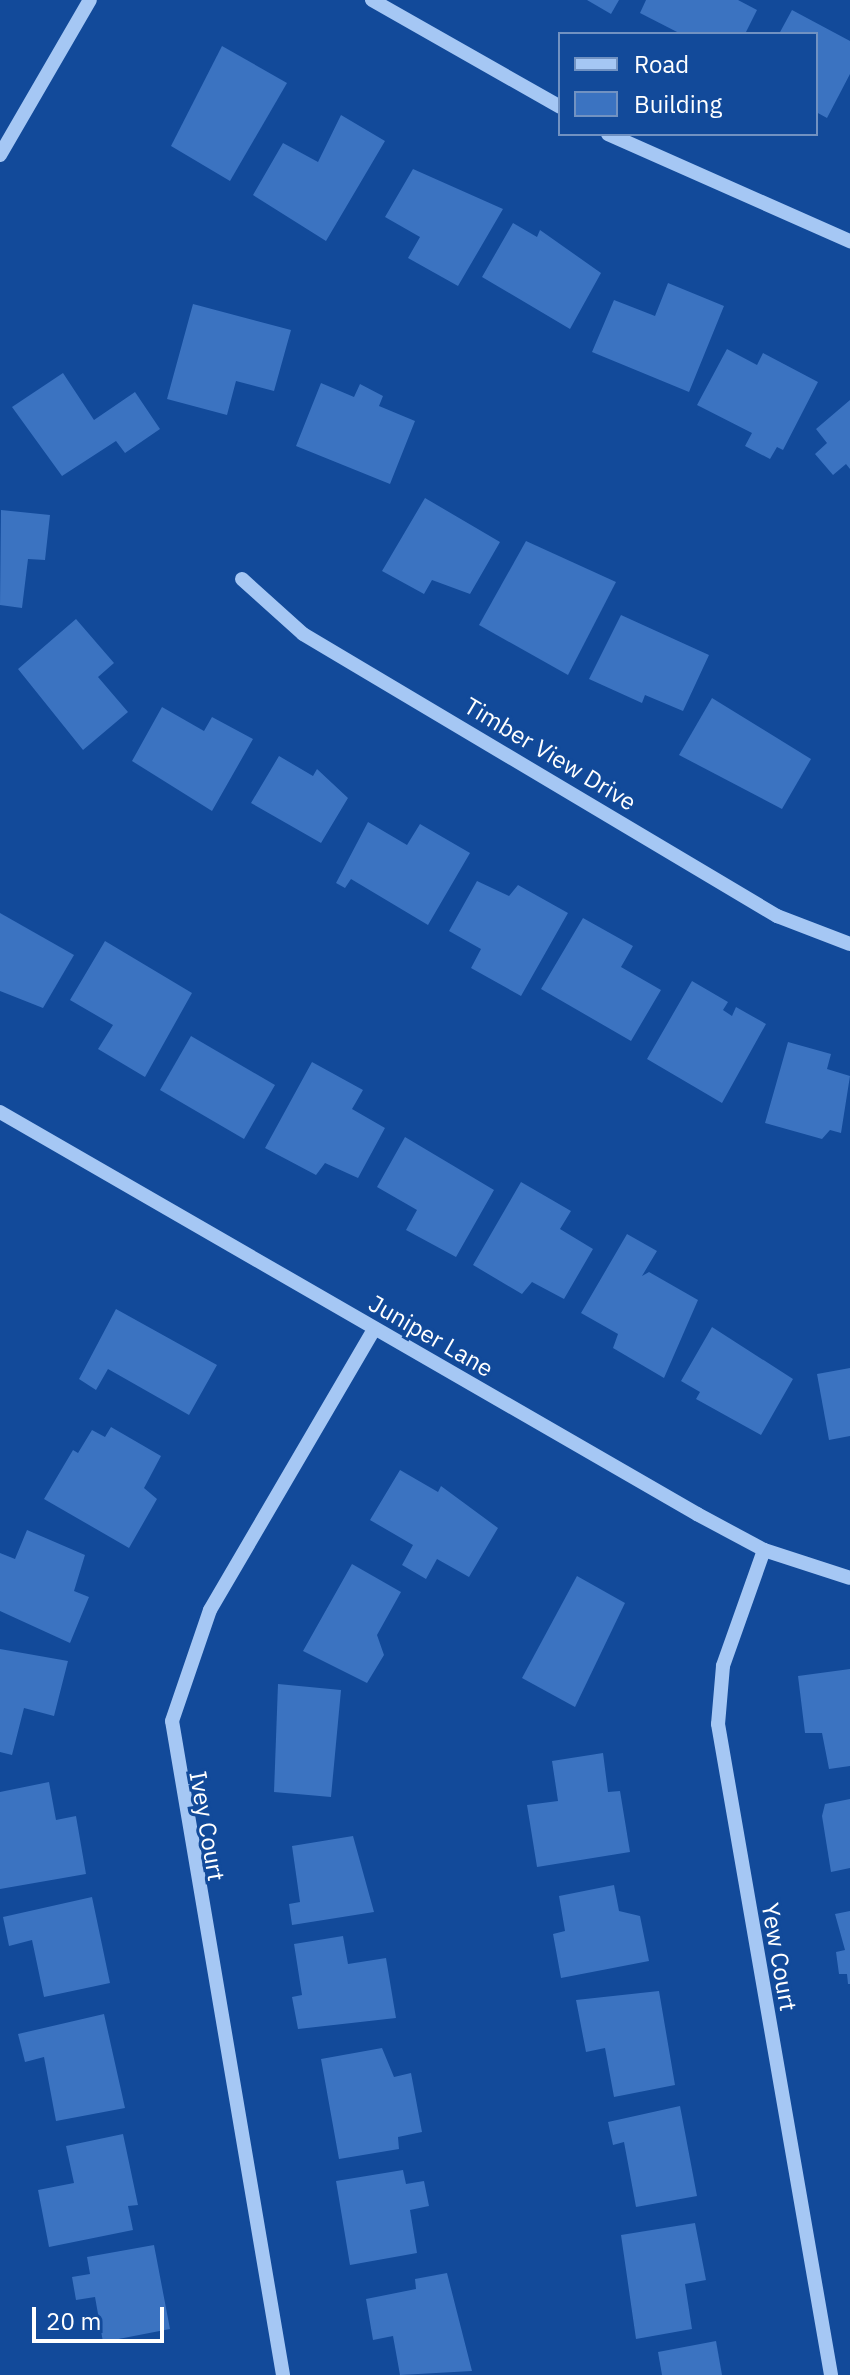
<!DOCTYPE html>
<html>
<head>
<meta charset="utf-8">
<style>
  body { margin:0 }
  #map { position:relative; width:850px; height:2375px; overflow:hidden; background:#124a9a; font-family:"IBM Plex Sans",sans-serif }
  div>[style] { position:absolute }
  .building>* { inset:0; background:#3b73c1 }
  .minor>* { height:14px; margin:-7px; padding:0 7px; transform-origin:7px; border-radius:7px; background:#a5c7f4 }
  span { translate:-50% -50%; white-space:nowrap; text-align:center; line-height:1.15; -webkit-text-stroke:6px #124a9a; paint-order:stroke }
  .street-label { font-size:24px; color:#fff }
  .legend { position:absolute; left:558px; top:32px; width:260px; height:104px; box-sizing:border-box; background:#124a9a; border:2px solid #7192c2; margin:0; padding:10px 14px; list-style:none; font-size:24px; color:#fff }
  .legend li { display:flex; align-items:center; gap:16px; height:40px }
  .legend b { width:40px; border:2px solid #7192c2 }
  .scale { position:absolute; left:32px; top:2307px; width:132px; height:36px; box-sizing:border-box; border:4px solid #fff; border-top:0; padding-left:10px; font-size:24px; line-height:28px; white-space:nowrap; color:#fff; -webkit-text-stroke:6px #124a9a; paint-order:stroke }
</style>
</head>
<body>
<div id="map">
  <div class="building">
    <div style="clip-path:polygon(587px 0,619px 0,611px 14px)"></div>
    <div style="clip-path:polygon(646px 0,738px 0,757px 10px,745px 34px,681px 34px,640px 13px)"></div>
    <div style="clip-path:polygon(792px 10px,850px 41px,850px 74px,827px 118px,816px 112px,816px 34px,779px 34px)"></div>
    <div style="clip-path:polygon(222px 46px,287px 83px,230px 181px,171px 146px)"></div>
    <div style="clip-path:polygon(341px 115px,385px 141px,326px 241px,253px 195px,283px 143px,318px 162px)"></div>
    <div style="clip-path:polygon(413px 169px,503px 209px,458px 286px,408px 258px,420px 237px,385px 217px)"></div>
    <div style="clip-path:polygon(513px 223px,537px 237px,540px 230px,601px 273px,570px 329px,482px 277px)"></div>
    <div style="clip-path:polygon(668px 283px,724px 306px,689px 392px,592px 352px,614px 300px,655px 316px)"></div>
    <div style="clip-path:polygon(193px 304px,291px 330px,274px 391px,236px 381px,227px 415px,167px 399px)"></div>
    <div style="clip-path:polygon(727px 349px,757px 365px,763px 353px,818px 382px,783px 450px,777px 447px,770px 459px,745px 446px,752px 433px,697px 405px)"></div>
    <div style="clip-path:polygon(63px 373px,94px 420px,135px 392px,160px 429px,125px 453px,116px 441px,62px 476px,12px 407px)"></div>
    <div style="clip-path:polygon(321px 383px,354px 397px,360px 384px,383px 396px,379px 406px,415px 421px,390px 484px,296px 446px)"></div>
    <div style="clip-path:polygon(850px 400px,850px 469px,846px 464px,833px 475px,815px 454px,827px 443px,816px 429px)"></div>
    <div style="clip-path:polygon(425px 498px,500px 542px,470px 594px,432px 580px,424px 594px,382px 571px)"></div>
    <div style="clip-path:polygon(1px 510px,50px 515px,45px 560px,28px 559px,22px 608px,0 605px)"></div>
    <div style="clip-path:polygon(526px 541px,616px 582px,568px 675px,479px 625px)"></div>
    <div style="clip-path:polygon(621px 615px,709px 655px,683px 711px,645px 695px,642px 703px,589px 679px)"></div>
    <div style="clip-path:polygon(76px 619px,114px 663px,98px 677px,128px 712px,83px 750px,18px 669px)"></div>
    <div style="clip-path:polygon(712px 698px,811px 759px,782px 809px,679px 755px)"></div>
    <div style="clip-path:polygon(162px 707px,204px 731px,212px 717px,253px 739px,212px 811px,132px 761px)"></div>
    <div style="clip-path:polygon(279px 756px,313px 776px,317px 769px,348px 798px,321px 843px,251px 803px)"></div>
    <div style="clip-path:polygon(368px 822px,407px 845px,420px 824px,470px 853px,428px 925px,351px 879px,345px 888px,336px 883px)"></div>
    <div style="clip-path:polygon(477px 881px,509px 896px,518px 885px,568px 913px,521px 996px,471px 968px,481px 949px,449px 931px)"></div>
    <div style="clip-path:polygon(0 913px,74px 955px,43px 1008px,0 991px)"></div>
    <div style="clip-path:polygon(583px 918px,633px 946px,621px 967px,661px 990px,631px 1041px,541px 989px)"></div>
    <div style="clip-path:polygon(105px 941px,192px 993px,145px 1077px,98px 1049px,113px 1025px,70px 1000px)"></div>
    <div style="clip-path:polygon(692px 981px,728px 1002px,723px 1010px,732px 1016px,736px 1007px,766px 1024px,722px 1103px,647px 1059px)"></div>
    <div style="clip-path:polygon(191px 1036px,275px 1085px,244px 1139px,160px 1090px)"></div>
    <div style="clip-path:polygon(788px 1042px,831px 1054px,827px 1069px,850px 1076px,841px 1133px,830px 1130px,822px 1139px,765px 1123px)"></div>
    <div style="clip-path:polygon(312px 1062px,363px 1090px,352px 1109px,385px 1128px,358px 1178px,325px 1163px,316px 1175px,265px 1148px)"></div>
    <div style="clip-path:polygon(405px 1137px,494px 1190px,456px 1257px,406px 1230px,417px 1210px,377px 1187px)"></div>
    <div style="clip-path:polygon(521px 1182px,571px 1211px,560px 1229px,593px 1249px,564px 1299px,532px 1282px,522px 1294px,473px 1265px)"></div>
    <div style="clip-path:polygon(627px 1234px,657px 1251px,642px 1276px,649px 1272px,698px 1300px,664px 1378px,613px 1348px,618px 1334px,581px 1313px)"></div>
    <div style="clip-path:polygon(116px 1309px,217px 1365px,189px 1415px,108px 1369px,96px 1390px,79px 1379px)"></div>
    <div style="clip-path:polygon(712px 1327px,793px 1379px,761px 1435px,696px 1399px,700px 1392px,681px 1381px)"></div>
    <div style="clip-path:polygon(850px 1368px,850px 1436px,829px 1440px,817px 1374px)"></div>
    <div style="clip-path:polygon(111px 1427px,161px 1456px,144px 1488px,157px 1499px,129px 1548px,44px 1499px,73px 1450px,78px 1453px,92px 1430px,105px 1437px)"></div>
    <div style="clip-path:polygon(400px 1470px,438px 1492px,441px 1486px,498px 1528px,469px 1577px,437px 1559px,426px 1579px,402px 1565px,413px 1545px,370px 1520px)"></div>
    <div style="clip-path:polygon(27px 1530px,85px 1555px,74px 1591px,89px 1597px,70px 1643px,0 1611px,0 1553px,15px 1559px)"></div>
    <div style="clip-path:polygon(352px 1564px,401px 1592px,377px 1635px,384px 1655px,367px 1683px,303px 1651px)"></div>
    <div style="clip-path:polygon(577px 1576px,625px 1603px,575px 1707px,522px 1678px)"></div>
    <div style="clip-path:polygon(0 1649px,68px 1661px,54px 1716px,24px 1708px,12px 1755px,0 1752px)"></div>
    <div style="clip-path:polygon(850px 1669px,850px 1766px,829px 1769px,822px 1733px,805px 1733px,798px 1676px)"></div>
    <div style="clip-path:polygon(278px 1684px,341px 1690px,331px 1797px,274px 1792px)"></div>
    <div style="clip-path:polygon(603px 1753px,608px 1792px,620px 1791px,630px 1852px,537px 1867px,527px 1805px,558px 1801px,552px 1761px)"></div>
    <div style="clip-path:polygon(49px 1782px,56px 1820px,76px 1816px,86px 1874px,0 1889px,0 1792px)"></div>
    <div style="clip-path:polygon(850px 1799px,850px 1868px,831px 1872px,822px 1816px,825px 1804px)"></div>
    <div style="clip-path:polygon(353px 1836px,374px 1912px,292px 1925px,289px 1904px,300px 1902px,292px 1846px)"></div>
    <div style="clip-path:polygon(614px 1885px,619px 1911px,640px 1916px,649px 1961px,561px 1978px,553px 1934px,565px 1931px,559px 1896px)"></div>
    <div style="clip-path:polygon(92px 1897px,110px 1983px,44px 1997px,32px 1940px,9px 1946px,3px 1917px)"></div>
    <div style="clip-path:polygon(850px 1911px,850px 1984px,848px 1984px,847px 1974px,839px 1974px,836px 1952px,845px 1950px,835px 1914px)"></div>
    <div style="clip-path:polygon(343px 1936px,348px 1964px,386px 1958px,396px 2018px,298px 2029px,292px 1997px,302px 1995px,294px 1944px)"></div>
    <div style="clip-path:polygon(659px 1991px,675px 2085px,614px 2097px,605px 2048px,586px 2052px,576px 2000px)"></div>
    <div style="clip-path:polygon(104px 2014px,125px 2108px,56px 2121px,44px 2057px,25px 2062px,18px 2034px)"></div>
    <div style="clip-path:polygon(382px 2048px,394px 2077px,411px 2073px,422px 2132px,398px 2137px,399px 2149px,339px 2159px,321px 2059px)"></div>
    <div style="clip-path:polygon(680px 2106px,697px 2196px,636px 2207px,624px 2142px,613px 2145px,608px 2122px)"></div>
    <div style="clip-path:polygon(123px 2134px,138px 2205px,128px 2206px,133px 2230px,49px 2247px,38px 2190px,74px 2183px,66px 2146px)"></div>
    <div style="clip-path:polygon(403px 2170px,406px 2184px,424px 2181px,429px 2206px,410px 2210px,417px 2253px,350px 2265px,336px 2181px)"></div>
    <div style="clip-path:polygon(695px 2223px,706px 2280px,685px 2284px,692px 2329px,636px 2339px,621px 2235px)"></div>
    <div style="clip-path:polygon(154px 2245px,170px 2329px,103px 2342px,95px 2297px,76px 2300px,72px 2277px,90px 2274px,87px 2257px)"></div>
    <div style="clip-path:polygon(447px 2273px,472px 2371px,400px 2375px,393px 2336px,373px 2340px,366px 2299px,416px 2289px,415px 2279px)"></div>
    <div style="clip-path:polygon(716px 2341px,722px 2375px,662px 2375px,658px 2352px)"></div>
  </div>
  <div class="minor">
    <div style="left:372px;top:0;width:216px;rotate:29.6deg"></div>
    <div style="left:608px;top:134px;width:265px;rotate:23.9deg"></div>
    <div style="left:0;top:155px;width:179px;rotate:-59.9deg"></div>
    <div style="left:242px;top:579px;width:82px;rotate:42deg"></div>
    <div style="left:303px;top:634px;width:552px;rotate:30.75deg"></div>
    <div style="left:777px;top:916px;width:78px;rotate:21deg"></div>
    <div style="left:0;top:1112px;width:805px;rotate:29.97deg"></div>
    <div style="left:697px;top:1514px;width:76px;rotate:28.2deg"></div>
    <div style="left:764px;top:1550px;width:90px;rotate:18deg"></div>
    <div style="left:764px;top:1550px;width:123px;rotate:109.5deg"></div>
    <div style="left:723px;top:1666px;width:58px;rotate:94.9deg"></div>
    <div style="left:718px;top:1724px;width:661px;rotate:80.15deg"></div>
    <div style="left:283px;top:2375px;width:663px;rotate:-99.63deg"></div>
    <div style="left:172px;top:1721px;width:117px;rotate:-71.1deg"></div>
    <div style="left:210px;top:1610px;width:325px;rotate:-59.7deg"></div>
  </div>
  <div class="street-label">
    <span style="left:550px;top:754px;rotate:31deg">Timber View Drive</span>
    <span style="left:431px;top:1336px;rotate:30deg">Juniper Lane</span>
    <span style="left:207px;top:1826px;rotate:80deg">Ivey Court</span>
    <span style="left:779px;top:1957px;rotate:80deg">Yew Court</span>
  </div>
  <ul class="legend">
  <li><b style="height:10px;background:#a5c7f4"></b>Road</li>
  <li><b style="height:22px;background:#3b73c1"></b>Building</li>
  </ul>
  <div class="scale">20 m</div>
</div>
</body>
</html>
